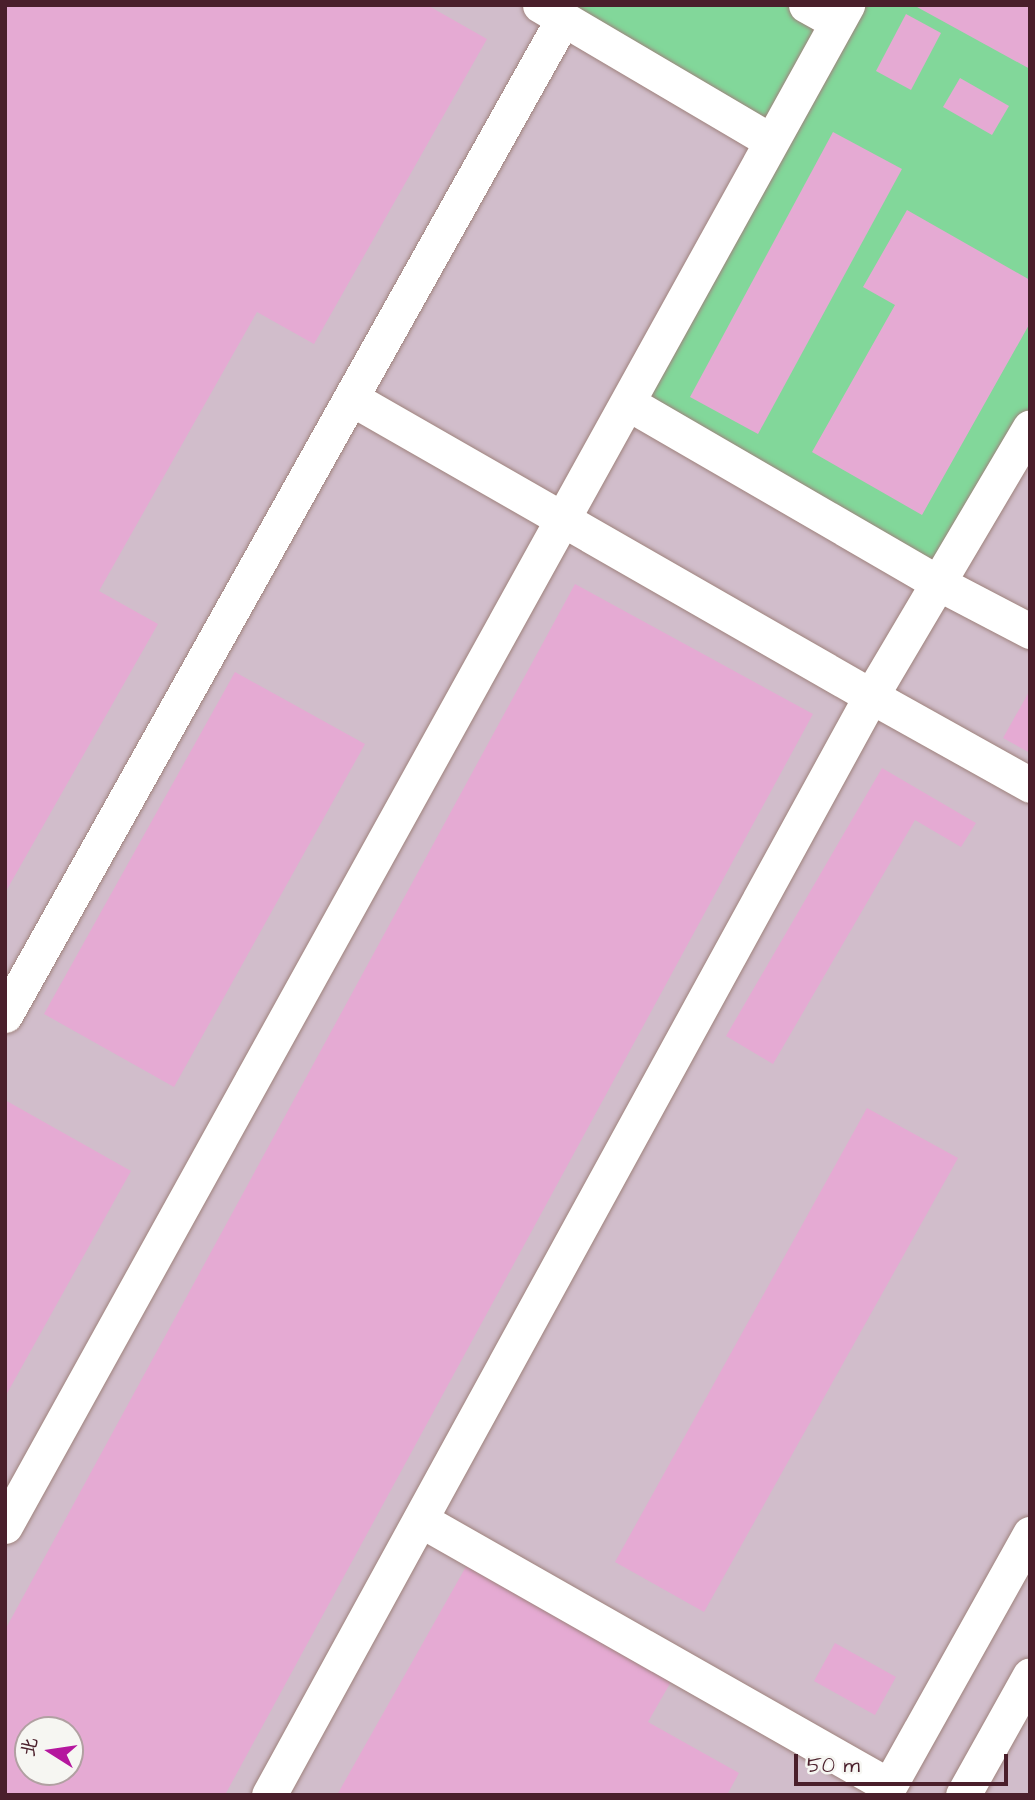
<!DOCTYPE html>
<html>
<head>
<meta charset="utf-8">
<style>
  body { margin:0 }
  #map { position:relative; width:1035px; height:1800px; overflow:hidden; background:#f3e4ce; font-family:"Architects Daughter","LXGW WenKai TC",sans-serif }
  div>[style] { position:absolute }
  .industrial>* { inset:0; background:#d1bdcb }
  .green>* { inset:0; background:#82d79a }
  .building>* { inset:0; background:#e5aad3 }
  .roads { filter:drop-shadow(0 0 2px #9e827c) drop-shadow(0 0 2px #9e827c) }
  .minor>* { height:35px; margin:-17.5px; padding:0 17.5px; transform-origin:17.5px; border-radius:17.5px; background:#fff }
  span { translate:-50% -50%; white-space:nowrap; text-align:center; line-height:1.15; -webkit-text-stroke:6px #f6f6f2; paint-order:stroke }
  .frame { position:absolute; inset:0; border:7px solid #4a1f2b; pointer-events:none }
  .north { position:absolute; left:14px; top:1716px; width:70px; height:70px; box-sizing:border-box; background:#f6f6f2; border:2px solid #b1a0a2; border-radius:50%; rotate:282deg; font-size:19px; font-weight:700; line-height:28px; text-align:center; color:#4a1f2b }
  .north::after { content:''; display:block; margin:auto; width:24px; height:32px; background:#b5179e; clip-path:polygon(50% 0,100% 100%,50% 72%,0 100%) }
  .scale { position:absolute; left:794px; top:1754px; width:214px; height:32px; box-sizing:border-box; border:4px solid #4a1f2b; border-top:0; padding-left:9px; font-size:21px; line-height:24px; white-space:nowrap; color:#4a1f2b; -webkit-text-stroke:5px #f6f6f2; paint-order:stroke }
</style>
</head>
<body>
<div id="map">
  <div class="industrial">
    <div style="clip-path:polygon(evenodd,5px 5px,1030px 5px,1030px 1795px,5px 1795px,5px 5px,28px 1730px,70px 1730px,70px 1772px,28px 1772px,28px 1730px)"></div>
  </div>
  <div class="green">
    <div style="clip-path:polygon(540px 5px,1030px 5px,1030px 427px,940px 584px,628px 403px,771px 141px)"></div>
  </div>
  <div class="building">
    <div style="clip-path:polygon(5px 5px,427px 5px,487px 39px,314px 344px,257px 312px,99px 591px,158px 624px,5px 893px)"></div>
    <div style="clip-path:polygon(918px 5px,1030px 5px,1030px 69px,917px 7px)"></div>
    <div style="clip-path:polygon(906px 14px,941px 33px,911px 90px,876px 71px)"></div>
    <div style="clip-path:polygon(960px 78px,1009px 106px,992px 135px,943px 107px)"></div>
    <div style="clip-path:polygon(833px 132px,902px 169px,758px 434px,690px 397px)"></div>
    <div style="clip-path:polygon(907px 210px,1030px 280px,1030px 323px,922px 515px,812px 452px,895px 305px,863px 287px)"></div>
    <div style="clip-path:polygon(evenodd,575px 584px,813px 714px,225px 1795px,5px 1795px,5px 1630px,575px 584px,28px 1730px,70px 1730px,70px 1772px,28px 1772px,28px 1730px)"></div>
    <div style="clip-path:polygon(235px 672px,365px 744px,174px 1087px,44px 1014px)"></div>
    <div style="clip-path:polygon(1030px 690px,1030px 753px,1003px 738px)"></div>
    <div style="clip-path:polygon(882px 768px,976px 823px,961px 847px,915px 820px,773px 1064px,726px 1036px)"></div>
    <div style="clip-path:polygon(5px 1100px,131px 1171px,5px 1397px)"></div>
    <div style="clip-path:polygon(867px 1108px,958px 1158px,704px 1612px,615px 1562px)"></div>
    <div style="clip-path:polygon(468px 1563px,672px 1680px,648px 1722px,739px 1773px,727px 1795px,337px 1795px)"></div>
    <div style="clip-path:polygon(835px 1643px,896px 1677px,875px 1715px,814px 1681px)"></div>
  </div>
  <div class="roads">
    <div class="minor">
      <div style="left:540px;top:5px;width:268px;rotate:30.5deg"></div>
      <div style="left:806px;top:5px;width:35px;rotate:29deg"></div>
      <div style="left:351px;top:398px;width:599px;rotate:29.82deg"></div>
      <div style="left:871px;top:696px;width:312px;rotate:-59.4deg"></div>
      <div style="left:628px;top:403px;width:361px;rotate:30.1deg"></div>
      <div style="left:940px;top:584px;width:102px;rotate:27.6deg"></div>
      <div style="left:5px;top:1015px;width:1142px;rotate:-60.74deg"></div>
      <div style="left:421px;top:1520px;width:538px;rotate:29.61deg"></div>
      <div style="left:889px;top:1786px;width:289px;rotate:-60.8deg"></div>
      <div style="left:5px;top:1526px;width:1739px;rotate:-61.03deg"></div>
      <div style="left:269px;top:1795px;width:1253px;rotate:-61.29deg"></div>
      <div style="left:871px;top:696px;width:182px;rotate:29.2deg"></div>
      <div style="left:963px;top:1795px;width:137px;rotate:-60.8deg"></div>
    </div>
  </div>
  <div class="frame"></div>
  <div class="north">北</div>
  <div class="scale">50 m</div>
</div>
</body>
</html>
